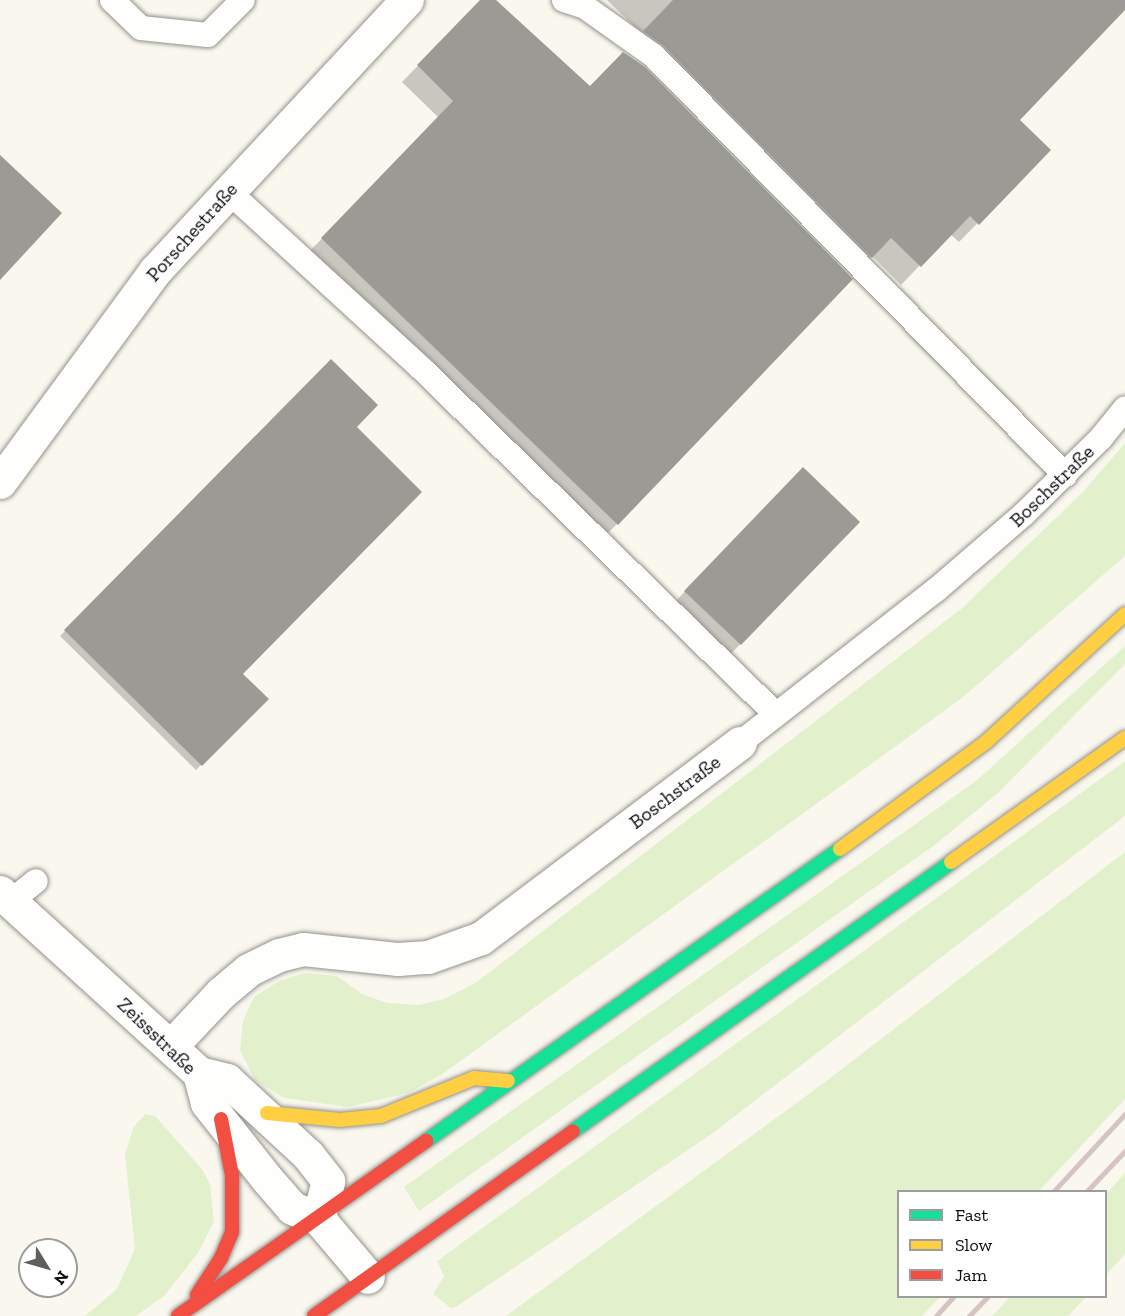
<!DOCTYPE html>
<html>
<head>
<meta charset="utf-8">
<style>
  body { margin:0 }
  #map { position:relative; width:1125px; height:1316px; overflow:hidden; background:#faf8ee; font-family:"Zilla Slab",serif }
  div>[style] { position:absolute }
  .green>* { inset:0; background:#e2f0cc }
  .shadow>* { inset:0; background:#0003 }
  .building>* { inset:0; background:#9c9a94 }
  .roads { filter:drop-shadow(0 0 2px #93928d) drop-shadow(0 0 2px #93928d) }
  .lane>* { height:24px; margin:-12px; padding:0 12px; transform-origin:12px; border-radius:12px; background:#fefefc }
  .street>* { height:33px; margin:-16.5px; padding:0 16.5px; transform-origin:16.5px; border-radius:16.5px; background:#fefefc }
  .fast>* { height:14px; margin:-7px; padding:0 7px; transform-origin:7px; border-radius:7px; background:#16e098 }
  .slow>* { height:14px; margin:-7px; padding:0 7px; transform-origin:7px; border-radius:7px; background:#ffcf43 }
  .jam>* { height:14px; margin:-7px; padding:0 7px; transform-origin:7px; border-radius:7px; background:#f24e42 }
  .rail>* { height:4.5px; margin:-2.25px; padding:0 2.25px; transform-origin:2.25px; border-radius:2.25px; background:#d6c3c3 }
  span { translate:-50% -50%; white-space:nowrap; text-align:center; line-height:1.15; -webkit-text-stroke:6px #fff; paint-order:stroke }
  .street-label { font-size:20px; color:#0b0b0b }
  .legend { position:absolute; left:897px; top:1190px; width:210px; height:108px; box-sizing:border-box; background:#fff; border:2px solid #9d9d9d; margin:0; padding:8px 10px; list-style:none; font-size:18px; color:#0b0b0b }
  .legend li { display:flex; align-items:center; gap:12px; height:30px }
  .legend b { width:30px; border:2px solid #9d9d9d }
  .north { position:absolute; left:18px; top:1238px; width:60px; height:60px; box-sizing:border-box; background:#fff; border:2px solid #9d9d9d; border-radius:50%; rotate:127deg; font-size:16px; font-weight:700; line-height:24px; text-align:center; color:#0b0b0b }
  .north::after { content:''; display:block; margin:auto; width:21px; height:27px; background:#5f5e5a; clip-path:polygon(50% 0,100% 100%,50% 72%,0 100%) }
</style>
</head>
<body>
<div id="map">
  <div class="green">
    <div style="clip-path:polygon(1125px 443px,1125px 556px,962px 698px,870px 765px,441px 1075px,408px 1093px,348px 1107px,284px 1098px,255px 1080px,240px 1050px,243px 1021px,254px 997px,279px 981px,305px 973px,337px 976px,362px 994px,387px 1003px,418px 1005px,444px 999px,477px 982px,961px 609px,1083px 492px)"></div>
    <div style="clip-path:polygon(1125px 646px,1125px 664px,999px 792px,936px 844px,419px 1211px,404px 1187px,976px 781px)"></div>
    <div style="clip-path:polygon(1125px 761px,1125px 816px,713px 1133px,456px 1307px,451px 1308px,433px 1294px,444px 1276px,437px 1261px)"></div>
    <div style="clip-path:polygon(1125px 852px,1125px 1099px,1039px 1191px,898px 1192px,898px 1296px,940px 1297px,922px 1316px,506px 1316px,825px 1082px)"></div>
    <div style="clip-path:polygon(145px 1114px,155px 1116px,202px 1169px,210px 1184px,214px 1221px,198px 1253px,164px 1296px,136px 1316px,85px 1316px,117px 1289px,135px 1249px,125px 1155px,133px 1128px)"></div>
    <div style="clip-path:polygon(1125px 1173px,1125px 1254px,1106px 1275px,1106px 1194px)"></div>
    <div style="clip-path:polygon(1010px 1297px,1010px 1296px,1086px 1297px,1068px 1316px,992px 1316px)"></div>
  </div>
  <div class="shadow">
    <div style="clip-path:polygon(482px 0,494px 0,617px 524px,602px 539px,307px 254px,439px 118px,402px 82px)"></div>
    <div style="clip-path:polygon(607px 0,1125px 0,1125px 8px,1018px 120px,1049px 150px,959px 242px,950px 234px,901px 285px,872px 256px,852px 276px,645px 65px,626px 51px,642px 34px)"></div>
    <div style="clip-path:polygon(331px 361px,355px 427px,241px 674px,266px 699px,196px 770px,60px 636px)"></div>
    <div style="clip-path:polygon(787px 485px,858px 522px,725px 660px,670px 607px)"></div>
  </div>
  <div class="building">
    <div style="clip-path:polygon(480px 0,496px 0,590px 86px,623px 52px,645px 67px,853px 279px,618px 525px,321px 238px,453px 101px,417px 65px)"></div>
    <div style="clip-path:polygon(673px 0,1125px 0,1125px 10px,1020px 120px,1051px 150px,979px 225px,970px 216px,921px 267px,891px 238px,872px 258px,664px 46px,643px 31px)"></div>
    <div style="clip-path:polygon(0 155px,62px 213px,0 280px)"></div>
    <div style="clip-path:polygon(331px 359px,378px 405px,357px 427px,422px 492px,243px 674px,269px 699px,202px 766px,64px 630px)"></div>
    <div style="clip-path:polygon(803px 467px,860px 522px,741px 645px,684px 591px)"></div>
  </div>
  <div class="roads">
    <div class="lane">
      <div style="left:112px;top:0;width:40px;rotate:44deg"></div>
      <div style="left:141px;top:28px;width:67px;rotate:6deg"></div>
      <div style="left:208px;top:35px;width:49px;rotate:-45deg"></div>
      <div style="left:564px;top:0;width:22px;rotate:18deg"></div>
      <div style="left:585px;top:7px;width:85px;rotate:35.4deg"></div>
      <div style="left:654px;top:56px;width:587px;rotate:45.55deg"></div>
      <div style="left:228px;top:191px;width:263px;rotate:42.5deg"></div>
      <div style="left:422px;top:369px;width:495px;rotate:44.3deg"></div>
      <div style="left:740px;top:743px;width:249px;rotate:-38deg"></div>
      <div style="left:936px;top:590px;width:115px;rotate:-40.8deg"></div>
      <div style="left:1023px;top:515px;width:110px;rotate:-44.6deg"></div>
      <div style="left:1101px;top:438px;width:38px;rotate:-51deg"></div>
      <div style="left:10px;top:902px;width:33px;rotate:-39deg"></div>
    </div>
    <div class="street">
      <div style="left:0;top:482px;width:262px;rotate:-53.7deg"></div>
      <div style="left:155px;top:271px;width:370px;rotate:-47.1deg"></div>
      <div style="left:0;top:892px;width:269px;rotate:42.3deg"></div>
      <div style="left:199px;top:1073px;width:31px;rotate:75deg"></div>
      <div style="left:207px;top:1103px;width:97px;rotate:51.7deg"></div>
      <div style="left:267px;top:1179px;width:38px;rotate:49deg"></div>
      <div style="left:292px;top:1208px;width:28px;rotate:21deg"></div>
      <div style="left:318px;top:1218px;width:77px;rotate:49.7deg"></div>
      <div style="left:171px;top:1046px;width:73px;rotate:-46.7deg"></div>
      <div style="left:221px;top:993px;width:35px;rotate:-40deg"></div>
      <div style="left:248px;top:970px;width:34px;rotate:-26deg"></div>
      <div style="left:279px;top:955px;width:25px;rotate:-14deg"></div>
      <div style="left:303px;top:949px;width:96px;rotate:6deg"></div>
      <div style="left:398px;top:959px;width:30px;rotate:-4deg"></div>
      <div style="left:428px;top:957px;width:56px;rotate:-19.7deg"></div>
      <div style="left:481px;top:938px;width:324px;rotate:-37deg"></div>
      <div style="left:199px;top:1073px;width:29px;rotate:14deg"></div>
      <div style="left:227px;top:1080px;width:110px;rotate:42.8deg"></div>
      <div style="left:308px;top:1155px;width:33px;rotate:52deg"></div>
      <div style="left:328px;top:1181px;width:38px;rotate:105deg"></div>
    </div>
    <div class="fast">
      <div style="left:573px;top:1131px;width:464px;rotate:-35.4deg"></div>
      <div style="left:426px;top:1141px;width:507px;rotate:-35.2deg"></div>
    </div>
    <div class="slow">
      <div style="left:840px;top:849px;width:181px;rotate:-36.2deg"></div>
      <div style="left:986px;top:742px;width:189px;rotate:-42.6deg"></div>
      <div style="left:951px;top:862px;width:214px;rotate:-35.5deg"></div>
      <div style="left:267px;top:1113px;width:73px;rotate:5.5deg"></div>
      <div style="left:340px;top:1120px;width:41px;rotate:-5.6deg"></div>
      <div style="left:381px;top:1116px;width:100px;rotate:-22.2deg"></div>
      <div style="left:474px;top:1078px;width:34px;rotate:5deg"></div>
    </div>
    <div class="jam">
      <div style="left:197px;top:1295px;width:44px;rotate:-57deg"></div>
      <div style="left:221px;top:1258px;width:28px;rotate:-67deg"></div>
      <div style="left:232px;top:1232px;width:57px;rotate:-90deg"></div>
      <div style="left:232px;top:1175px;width:57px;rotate:-101.1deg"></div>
      <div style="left:178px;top:1316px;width:304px;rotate:-35.2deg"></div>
      <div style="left:314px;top:1316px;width:318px;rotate:-35.5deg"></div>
    </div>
  </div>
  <div class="rail">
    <div style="left:1053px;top:1192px;width:106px;rotate:-47.3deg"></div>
    <div style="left:1086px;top:1192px;width:57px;rotate:-46.4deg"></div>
    <div style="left:936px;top:1316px;width:27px;rotate:-48deg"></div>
    <div style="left:969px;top:1316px;width:28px;rotate:-46deg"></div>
  </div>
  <div class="street-label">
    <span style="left:192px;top:232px;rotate:-48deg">Porschestraße</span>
    <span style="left:1052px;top:486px;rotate:-44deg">Boschstraße</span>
    <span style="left:675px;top:792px;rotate:-37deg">Boschstraße</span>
    <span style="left:157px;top:1036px;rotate:44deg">Zeissstraße</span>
  </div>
  <ul class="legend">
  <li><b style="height:8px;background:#16e098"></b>Fast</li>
  <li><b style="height:8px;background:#ffcf43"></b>Slow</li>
  <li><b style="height:8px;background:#f24e42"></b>Jam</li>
  </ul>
  <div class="north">N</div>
</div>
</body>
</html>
